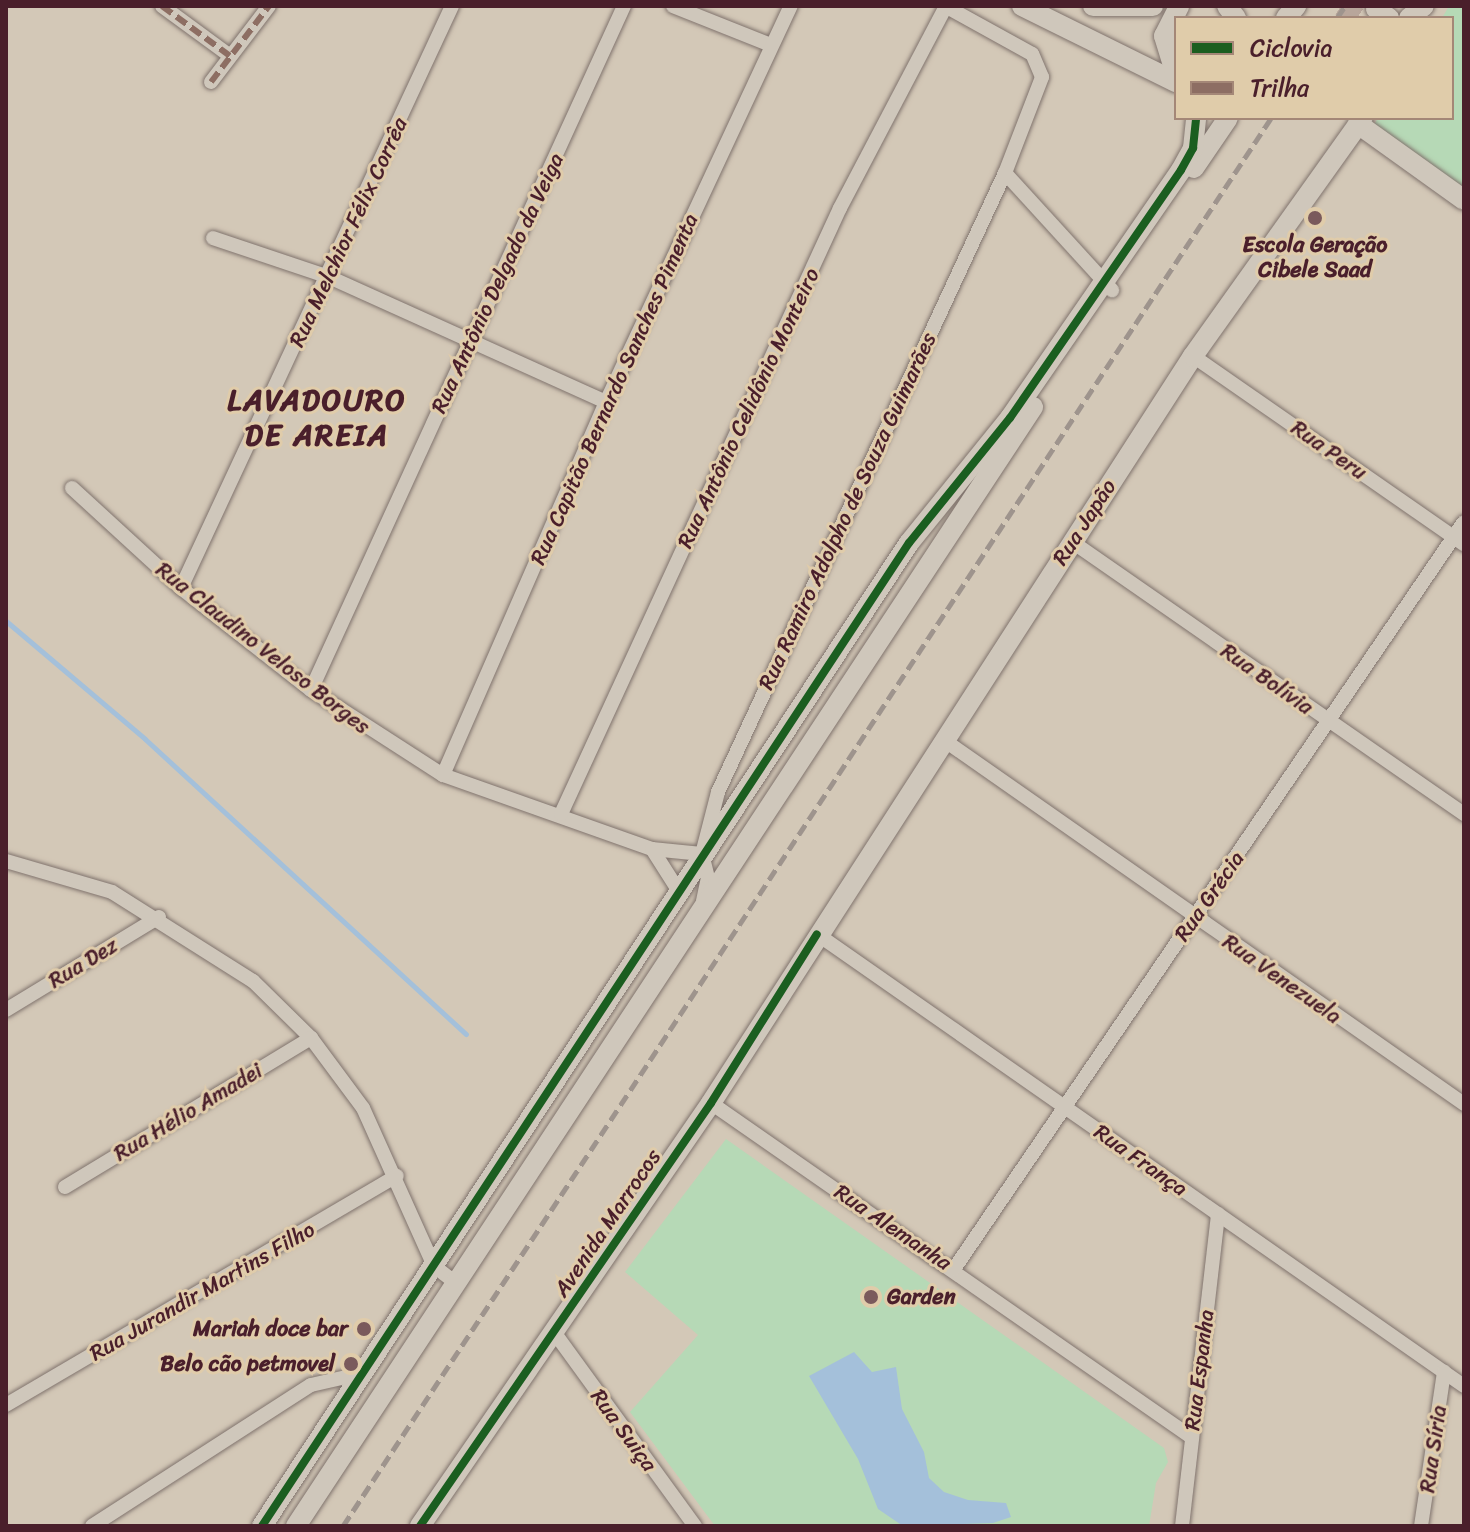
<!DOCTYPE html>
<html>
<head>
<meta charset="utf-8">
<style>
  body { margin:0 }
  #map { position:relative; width:1470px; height:1532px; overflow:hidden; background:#d3c8b7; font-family:Sriracha,sans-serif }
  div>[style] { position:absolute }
  .green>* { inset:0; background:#b6d9b6 }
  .water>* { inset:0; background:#a4c0da }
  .stream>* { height:5px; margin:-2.5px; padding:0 2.5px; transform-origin:2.5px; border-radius:2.5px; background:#a4c0da }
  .secondary-tunnel>* { height:20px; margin-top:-10px; transform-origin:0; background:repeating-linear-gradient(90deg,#b8a69b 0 20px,transparent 0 30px) }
  .roads { filter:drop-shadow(0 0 2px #80736d) drop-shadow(0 0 2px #80736d) }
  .street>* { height:14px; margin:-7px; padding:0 7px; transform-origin:7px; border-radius:7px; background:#cfc7bb }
  .secondary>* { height:20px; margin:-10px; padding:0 10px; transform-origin:10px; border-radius:10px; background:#cfc7bb }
  .rail>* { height:5px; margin-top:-2.5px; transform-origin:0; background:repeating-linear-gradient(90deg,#9e948d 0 12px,transparent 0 18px) }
  .quiet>* { height:6px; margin-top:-3px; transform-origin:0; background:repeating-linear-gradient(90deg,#8d6e63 0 12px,transparent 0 18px) }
  .cycleway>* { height:8px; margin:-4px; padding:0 4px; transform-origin:4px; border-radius:4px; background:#1b5e20 }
  .dots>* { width:22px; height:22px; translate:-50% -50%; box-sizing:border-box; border:4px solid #e0ccaa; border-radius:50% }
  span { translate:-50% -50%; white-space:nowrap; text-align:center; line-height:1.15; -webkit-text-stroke:6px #e0ccaa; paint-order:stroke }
  .street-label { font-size:22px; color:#4a1f2b }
  .poi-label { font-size:22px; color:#4a1f2b; font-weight:700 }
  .left { translate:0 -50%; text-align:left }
  .right { translate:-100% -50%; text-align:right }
  .district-label { font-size:30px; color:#4a1f2b; font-weight:700; letter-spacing:2px }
  .frame { position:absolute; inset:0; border:8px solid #4a1f2b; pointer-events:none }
  .legend { position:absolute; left:1174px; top:16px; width:280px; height:104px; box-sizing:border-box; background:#e0ccaa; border:2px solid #a48777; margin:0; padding:10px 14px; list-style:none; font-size:24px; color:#4a1f2b }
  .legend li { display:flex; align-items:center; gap:16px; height:40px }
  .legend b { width:40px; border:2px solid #a48777 }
</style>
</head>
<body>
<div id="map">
  <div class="green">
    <div style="clip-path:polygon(1449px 6px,1464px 6px,1464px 191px,1373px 126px,1378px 118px,1452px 118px,1452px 18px,1442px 18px)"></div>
    <div style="clip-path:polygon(726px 1139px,1164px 1448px,1168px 1462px,1156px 1483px,1149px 1526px,715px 1526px,630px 1412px,698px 1335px,625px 1272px)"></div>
  </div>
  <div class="water">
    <div style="clip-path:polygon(854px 1352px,872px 1372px,896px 1367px,902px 1409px,924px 1452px,929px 1478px,944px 1492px,968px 1500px,1006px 1503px,1011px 1517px,993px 1523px,903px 1526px,878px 1509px,858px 1459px,809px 1376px)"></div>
  </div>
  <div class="stream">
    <div style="left:6px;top:621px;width:182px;rotate:40.3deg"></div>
    <div style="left:145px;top:739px;width:436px;rotate:42.6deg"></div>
  </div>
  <div class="secondary-tunnel">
    <div style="left:1341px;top:6px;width:22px;rotate:34deg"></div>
  </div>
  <div class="roads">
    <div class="street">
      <div style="left:162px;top:6px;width:84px;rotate:36.3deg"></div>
      <div style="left:673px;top:6px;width:105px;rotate:21.7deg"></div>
      <div style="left:211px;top:82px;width:96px;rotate:-52.7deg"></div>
      <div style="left:1005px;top:173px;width:159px;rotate:47.6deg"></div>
      <div style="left:213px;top:238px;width:122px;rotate:18.6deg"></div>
      <div style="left:329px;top:277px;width:304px;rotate:24.3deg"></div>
      <div style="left:1193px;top:356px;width:330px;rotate:34.8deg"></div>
      <div style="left:72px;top:488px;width:148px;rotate:42.5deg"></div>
      <div style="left:181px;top:588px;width:165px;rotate:38.1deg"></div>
      <div style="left:311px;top:690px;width:157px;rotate:32.8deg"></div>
      <div style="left:443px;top:775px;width:222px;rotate:19.5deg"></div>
      <div style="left:652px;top:849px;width:50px;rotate:5.7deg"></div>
      <div style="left:1071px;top:541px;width:479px;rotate:34.8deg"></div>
      <div style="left:181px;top:588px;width:642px;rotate:-65.03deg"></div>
      <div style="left:311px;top:690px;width:752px;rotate:-65.41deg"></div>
      <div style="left:944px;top:740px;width:635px;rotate:34.99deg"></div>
      <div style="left:443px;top:775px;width:407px;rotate:-66.4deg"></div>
      <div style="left:606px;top:402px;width:437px;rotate:-65deg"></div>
      <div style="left:561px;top:814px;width:667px;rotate:-65.28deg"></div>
      <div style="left:840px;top:208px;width:228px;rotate:-62.3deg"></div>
      <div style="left:652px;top:849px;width:49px;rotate:57.6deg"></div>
      <div style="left:6px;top:861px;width:110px;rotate:16.3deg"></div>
      <div style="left:112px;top:892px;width:167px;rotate:32.3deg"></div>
      <div style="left:253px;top:981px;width:81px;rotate:44.5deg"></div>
      <div style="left:311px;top:1038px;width:87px;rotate:53.4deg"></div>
      <div style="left:363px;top:1108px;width:173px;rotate:65.8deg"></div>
      <div style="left:434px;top:1266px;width:28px;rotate:38deg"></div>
      <div style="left:703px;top:901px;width:24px;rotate:-78deg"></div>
      <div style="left:708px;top:878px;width:25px;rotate:-104deg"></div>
      <div style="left:702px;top:854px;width:64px;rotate:-75.5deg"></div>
      <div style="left:718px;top:792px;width:682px;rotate:-65.13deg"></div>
      <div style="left:1005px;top:173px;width:103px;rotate:-68.9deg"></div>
      <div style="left:1042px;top:77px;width:25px;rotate:-113deg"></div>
      <div style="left:1032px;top:54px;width:99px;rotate:-151.1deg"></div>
      <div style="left:817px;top:934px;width:789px;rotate:34.94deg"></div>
      <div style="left:6px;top:1010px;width:179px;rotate:-31.3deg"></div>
      <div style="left:711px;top:1103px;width:585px;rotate:34.83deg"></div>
      <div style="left:65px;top:1187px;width:288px;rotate:-31.2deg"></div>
      <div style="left:954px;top:1269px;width:904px;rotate:-55.68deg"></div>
      <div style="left:554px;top:1332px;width:240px;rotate:54deg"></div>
      <div style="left:6px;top:1405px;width:453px;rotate:-30.4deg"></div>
      <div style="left:92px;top:1526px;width:260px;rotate:-32.8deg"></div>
      <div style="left:311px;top:1385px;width:54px;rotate:-12.8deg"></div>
      <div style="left:1182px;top:1526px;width:314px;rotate:-83.4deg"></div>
      <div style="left:1421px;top:1526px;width:156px;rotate:-81.5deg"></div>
    </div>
    <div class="secondary">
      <div style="left:1022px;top:6px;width:172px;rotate:26.3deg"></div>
      <div style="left:1093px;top:6px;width:60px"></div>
      <div style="left:1227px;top:6px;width:15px;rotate:53deg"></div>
      <div style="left:1376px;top:9px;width:16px;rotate:35deg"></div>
      <div style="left:1286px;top:18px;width:16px;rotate:-50deg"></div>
      <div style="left:1409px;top:18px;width:19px;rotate:-39deg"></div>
      <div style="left:1176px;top:75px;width:41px;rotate:-107.1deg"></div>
      <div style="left:1164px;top:36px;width:34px;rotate:-63deg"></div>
      <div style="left:1358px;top:124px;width:130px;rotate:35.6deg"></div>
      <div style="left:1194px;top:168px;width:60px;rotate:-55.8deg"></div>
      <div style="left:262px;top:1526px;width:1177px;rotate:-56.65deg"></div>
      <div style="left:909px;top:543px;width:161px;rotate:-51.1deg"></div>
      <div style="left:1010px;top:418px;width:301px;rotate:-55.4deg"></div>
      <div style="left:1181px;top:170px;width:25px;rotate:-61deg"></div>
      <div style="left:1193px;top:148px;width:30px;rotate:-84deg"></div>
      <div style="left:296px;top:1526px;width:1340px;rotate:-56.63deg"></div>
      <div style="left:420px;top:1526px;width:513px;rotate:-55.47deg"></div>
      <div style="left:711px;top:1103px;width:889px;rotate:-57.17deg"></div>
      <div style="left:1193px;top:356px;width:292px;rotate:-54.5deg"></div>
    </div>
  </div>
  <div class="rail">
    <div style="left:1337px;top:18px;width:14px;rotate:-56deg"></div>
    <div style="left:343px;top:1526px;width:1686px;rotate:-56.61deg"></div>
  </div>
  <div class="quiet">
    <div style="left:162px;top:6px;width:84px;rotate:36.3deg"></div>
    <div style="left:211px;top:82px;width:96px;rotate:-52.7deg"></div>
  </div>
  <div class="cycleway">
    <div style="left:262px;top:1526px;width:1177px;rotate:-56.65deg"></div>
    <div style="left:909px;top:543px;width:161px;rotate:-51.1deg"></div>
    <div style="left:1010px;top:418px;width:301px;rotate:-55.4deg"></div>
    <div style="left:1181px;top:170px;width:25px;rotate:-61deg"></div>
    <div style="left:1193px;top:148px;width:30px;rotate:-84deg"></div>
    <div style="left:420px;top:1526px;width:513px;rotate:-55.47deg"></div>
    <div style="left:711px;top:1103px;width:199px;rotate:-57.9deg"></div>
  </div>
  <div class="dots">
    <div style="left:1315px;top:218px;background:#7a5a5c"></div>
    <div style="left:871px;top:1297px;background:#7a5a5c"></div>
    <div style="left:364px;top:1329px;background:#7a5a5c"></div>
    <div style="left:351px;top:1364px;background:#7a5a5c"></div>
  </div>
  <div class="street-label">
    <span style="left:348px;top:232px;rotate:-65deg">Rua Melchior Félix Corrêa</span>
    <span style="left:497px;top:283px;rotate:-65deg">Rua Antônio Delgado da Veiga</span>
    <span style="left:614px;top:389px;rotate:-66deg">Rua Capitão Bernardo Sanches Pimenta</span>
    <span style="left:748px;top:408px;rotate:-65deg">Rua Antônio Celidônio Monteiro</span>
    <span style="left:1329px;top:450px;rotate:35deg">Rua Peru</span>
    <span style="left:847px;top:511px;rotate:-65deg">Rua Ramiro Adolpho de Souza Guimarães</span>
    <span style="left:1084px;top:522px;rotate:-57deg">Rua Japão</span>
    <span style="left:263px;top:648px;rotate:38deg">Rua Claudino Veloso Borges</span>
    <span style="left:1267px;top:679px;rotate:35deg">Rua Bolívia</span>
    <span style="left:1209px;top:896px;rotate:-55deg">Rua Grécia</span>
    <span style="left:83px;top:963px;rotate:-31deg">Rua Dez</span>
    <span style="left:1282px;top:979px;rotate:35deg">Rua Venezuela</span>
    <span style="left:188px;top:1112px;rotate:-31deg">Rua Hélio Amadei</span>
    <span style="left:1141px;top:1160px;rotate:35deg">Rua França</span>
    <span style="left:607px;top:1223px;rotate:-56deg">Avenida Marrocos</span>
    <span style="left:893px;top:1227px;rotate:34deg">Rua Alemanha</span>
    <span style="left:202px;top:1291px;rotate:-30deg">Rua Jurandir Martins Filho</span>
    <span style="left:1199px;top:1370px;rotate:-83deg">Rua Espanha</span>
    <span style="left:624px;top:1430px;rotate:54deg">Rua Suiça</span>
    <span style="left:1433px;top:1449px;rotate:-82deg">Rua Síria</span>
  </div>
  <div class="poi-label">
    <span style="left:1315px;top:257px">Escola Geração<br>Cibele Saad</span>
    <span class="left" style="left:887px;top:1297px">Garden</span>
    <span class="right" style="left:348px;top:1329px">Mariah doce bar</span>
    <span class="right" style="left:335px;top:1364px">Belo cão petmovel</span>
  </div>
  <div class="district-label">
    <span style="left:317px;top:417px">LAVADOURO<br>DE AREIA</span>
  </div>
  <div class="frame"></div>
  <ul class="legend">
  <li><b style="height:10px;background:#1b5e20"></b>Ciclovia</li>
  <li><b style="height:10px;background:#8d6e63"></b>Trilha</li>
  </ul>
</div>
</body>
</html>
